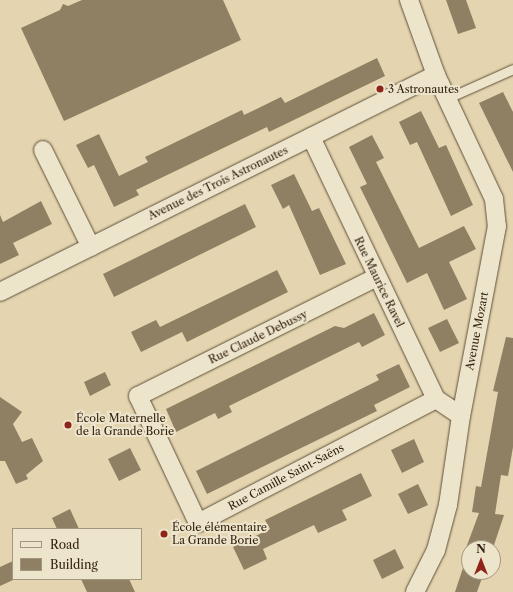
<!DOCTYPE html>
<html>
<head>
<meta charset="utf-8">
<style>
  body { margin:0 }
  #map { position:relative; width:513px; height:592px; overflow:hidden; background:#e4d5b0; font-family:"Libre Caslon Text",serif }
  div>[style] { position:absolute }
  .building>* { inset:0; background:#8f7f63 }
  .roads { filter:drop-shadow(0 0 1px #5f4f37) drop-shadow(0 0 1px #5f4f37) }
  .lane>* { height:9px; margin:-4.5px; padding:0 4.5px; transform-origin:4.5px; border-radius:4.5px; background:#ede4cc }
  .street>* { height:18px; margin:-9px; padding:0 9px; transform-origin:9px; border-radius:9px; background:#ede4cc }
  .dots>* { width:11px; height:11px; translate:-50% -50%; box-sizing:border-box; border:2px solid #ede4cc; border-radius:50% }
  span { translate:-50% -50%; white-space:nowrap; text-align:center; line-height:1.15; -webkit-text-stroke:4px #ede4cc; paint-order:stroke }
  .poi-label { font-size:11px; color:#33220f }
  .left { translate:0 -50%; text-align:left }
  .street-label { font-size:11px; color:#33220f }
  .legend { position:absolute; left:12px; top:528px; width:130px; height:52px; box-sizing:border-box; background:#ede4cc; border:1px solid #a39680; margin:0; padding:5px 7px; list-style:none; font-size:12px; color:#33220f }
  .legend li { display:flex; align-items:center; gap:8px; height:20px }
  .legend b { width:20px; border:1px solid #a39680 }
  .north { position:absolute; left:461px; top:540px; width:40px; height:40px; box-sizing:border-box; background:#ede4cc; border:1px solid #a39680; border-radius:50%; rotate:0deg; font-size:11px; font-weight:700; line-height:16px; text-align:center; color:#33220f }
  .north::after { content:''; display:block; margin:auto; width:14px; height:18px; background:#8f2418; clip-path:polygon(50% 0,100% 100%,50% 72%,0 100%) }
</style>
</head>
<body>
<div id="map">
  <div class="building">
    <div style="clip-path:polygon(82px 0,223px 0,241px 40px,64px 121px,21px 28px,60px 10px,63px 4px,68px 6px)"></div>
    <div style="clip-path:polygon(446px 0,466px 0,476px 28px,458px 34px)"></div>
    <div style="clip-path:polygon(377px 58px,385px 76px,269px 132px,267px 127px,136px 190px,139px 195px,114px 207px,94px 165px,88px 168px,76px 145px,99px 134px,119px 176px,148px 162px,145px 157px,242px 110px,244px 115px,281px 97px,285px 103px)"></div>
    <div style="clip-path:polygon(503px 92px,513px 112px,513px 172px,479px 103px)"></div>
    <div style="clip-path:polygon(421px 111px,439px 148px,446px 145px,473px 205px,451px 216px,417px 142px,410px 145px,399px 122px)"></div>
    <div style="clip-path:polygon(372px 135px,384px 158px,376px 162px,419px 248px,464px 226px,476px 249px,449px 262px,467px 299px,444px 310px,427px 273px,407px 283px,360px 187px,367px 184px,349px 147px)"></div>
    <div style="clip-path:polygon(294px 174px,312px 211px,319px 208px,346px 264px,320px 275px,289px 205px,283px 209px,271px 185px)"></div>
    <div style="clip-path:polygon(41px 201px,52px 224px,13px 243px,19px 255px,0 264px,0 215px,3px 222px)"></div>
    <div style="clip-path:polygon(245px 204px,256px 227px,114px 297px,103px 274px)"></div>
    <div style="clip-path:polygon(277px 270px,288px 292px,187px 342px,182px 332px,141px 352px,131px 332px,156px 320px,160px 327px)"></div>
    <div style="clip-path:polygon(374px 313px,385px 335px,362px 347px,359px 342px,229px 406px,232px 412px,218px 419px,215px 413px,176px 432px,166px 409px,335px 326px,344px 328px)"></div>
    <div style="clip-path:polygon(447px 319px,459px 343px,440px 352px,428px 328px)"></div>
    <div style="clip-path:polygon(506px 337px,513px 338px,513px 447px,508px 476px,501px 475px,495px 514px,504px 515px,493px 548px,466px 548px,479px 513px,472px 512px,476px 486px,481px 487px,498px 392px,493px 391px)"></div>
    <div style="clip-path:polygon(399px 364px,410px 387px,374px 405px,377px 411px,207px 494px,196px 471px,379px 380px,376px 375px)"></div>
    <div style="clip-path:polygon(105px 372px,111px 385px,90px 396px,84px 382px)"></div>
    <div style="clip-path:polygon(0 397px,22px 412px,13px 424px,22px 442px,32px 438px,43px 461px,26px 475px,28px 479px,16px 484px,5px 461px,0 461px)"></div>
    <div style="clip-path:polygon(414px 439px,424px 462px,402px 473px,391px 450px)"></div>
    <div style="clip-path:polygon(130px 448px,141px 470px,119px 481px,108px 459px)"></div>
    <div style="clip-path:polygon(361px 473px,372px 496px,342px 510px,347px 520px,318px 533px,314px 525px,263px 549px,267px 559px,244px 570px,233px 547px,270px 529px,265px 520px)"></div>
    <div style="clip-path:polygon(418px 484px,428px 505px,408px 514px,398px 494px)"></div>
    <div style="clip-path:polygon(70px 509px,79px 529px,57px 529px,52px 518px)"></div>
    <div style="clip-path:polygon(395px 549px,404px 568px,382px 579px,373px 560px)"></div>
    <div style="clip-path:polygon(13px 561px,13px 580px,0 586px,0 567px)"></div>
    <div style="clip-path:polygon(463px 568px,483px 575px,477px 592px,455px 592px)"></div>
    <div style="clip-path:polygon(81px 579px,129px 579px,135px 592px,87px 592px)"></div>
  </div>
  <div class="roads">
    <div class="lane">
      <div style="left:448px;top:98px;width:71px;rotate:-24deg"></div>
    </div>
    <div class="street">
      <div style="left:409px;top:0;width:80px;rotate:70.2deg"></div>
      <div style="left:436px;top:75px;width:137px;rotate:64.9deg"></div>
      <div style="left:494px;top:199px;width:27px;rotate:84deg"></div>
      <div style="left:497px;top:226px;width:193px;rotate:100.7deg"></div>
      <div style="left:461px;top:416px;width:90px;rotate:98.3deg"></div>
      <div style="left:448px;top:505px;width:47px;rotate:104.9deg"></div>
      <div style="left:436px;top:550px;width:47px;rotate:116.6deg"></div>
      <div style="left:311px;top:137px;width:290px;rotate:64.5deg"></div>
      <div style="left:436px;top:399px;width:30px;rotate:34deg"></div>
      <div style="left:43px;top:150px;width:108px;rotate:63.7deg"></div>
      <div style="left:377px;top:277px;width:267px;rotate:153.5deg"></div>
      <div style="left:138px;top:396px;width:140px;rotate:64.7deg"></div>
      <div style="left:198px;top:523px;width:268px;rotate:-27.5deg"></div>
      <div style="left:0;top:292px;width:487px;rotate:-26.5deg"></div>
    </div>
  </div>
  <div class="dots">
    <div style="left:380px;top:89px;background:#8f2418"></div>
    <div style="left:68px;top:425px;background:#8f2418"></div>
    <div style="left:164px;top:534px;background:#8f2418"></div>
  </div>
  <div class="poi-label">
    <span class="left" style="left:388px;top:89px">3 Astronautes</span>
    <span class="left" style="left:76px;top:425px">École Maternelle<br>de la Grande Borie</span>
    <span class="left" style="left:172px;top:534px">École élémentaire<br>La Grande Borie</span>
  </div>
  <div class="street-label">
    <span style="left:218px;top:183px;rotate:-26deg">Avenue des Trois Astronautes</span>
    <span style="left:379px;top:282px;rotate:64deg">Rue Maurice Ravel</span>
    <span style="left:477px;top:331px;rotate:-79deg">Avenue Mozart</span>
    <span style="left:258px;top:337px;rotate:-26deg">Rue Claude Debussy</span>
    <span style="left:286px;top:477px;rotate:-28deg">Rue Camille Saint-Saëns</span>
  </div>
  <ul class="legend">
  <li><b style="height:5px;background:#ede4cc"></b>Road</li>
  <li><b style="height:11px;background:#8f7f63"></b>Building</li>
  </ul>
  <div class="north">N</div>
</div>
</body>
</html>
